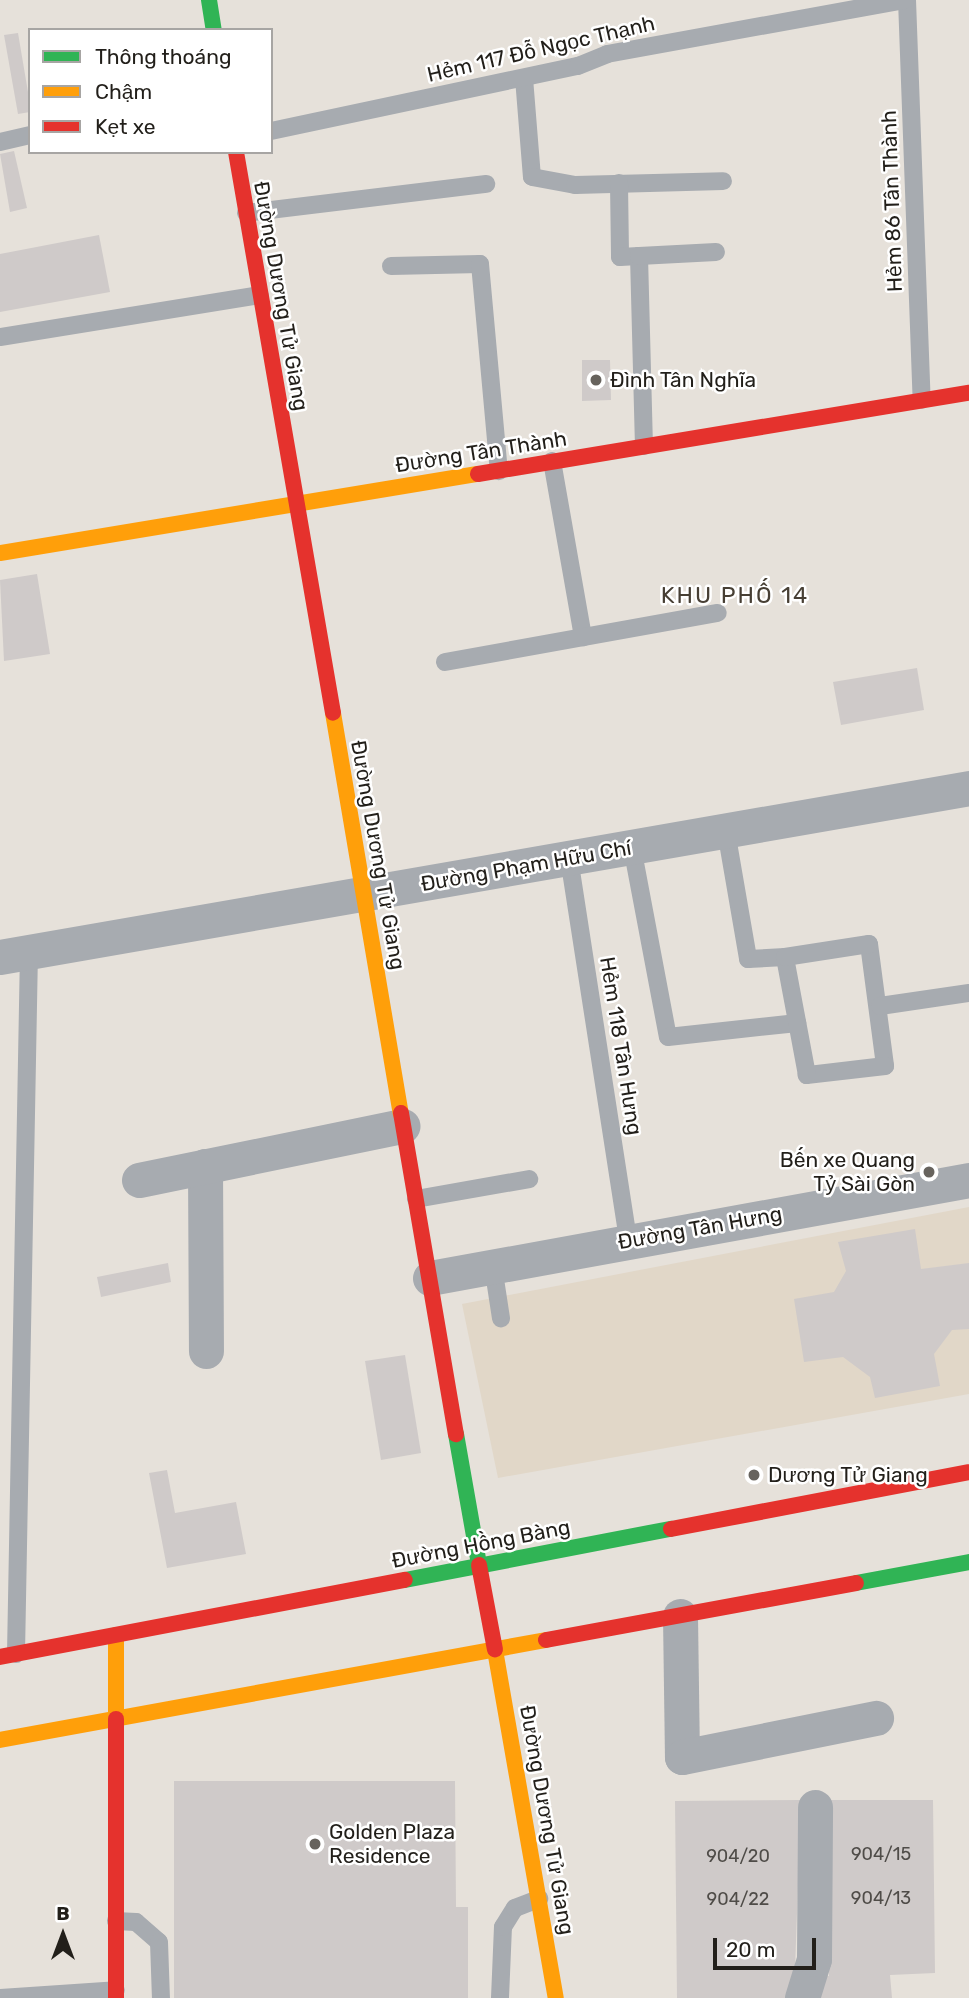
<!DOCTYPE html>
<html>
<head>
<meta charset="utf-8">
<style>
  body { margin:0 }
  #map { position:relative; width:969px; height:1998px; overflow:hidden; background:#e6e1da; font-family:Rubik,sans-serif }
  div>[style] { position:absolute }
  .built>* { inset:0; background:#e1d7c8 }
  .building>* { inset:0; background:#cfcac9 }
  .lane>* { height:18px; margin:-9px; padding:0 9px; transform-origin:9px; border-radius:9px; background:#a7abb0 }
  .street>* { height:35px; margin:-17.5px; padding:0 17.5px; transform-origin:17.5px; border-radius:17.5px; background:#a7abb0 }
  .fast>* { height:16px; margin:-8px; padding:0 8px; transform-origin:8px; border-radius:8px; background:#30b455 }
  .slow>* { height:16px; margin:-8px; padding:0 8px; transform-origin:8px; border-radius:8px; background:#ff9f0a }
  .jam>* { height:16px; margin:-8px; padding:0 8px; transform-origin:8px; border-radius:8px; background:#e5322d }
  .dots>* { width:19px; height:19px; translate:-50% -50%; box-sizing:border-box; border:4px solid #fff; border-radius:50% }
  span { translate:-50% -50%; white-space:nowrap; text-align:center; line-height:1.15; -webkit-text-stroke:5px #fff; paint-order:stroke }
  .number-label { font-size:18px; color:#4f4c48 }
  .number-label span { -webkit-text-stroke-width:0 }
  .street-label { font-size:21px; color:#221f1a }
  .poi-label { font-size:21px; color:#221f1a }
  .left { translate:0 -50%; text-align:left }
  .right { translate:-100% -50%; text-align:right }
  .neighbourhood-label { font-size:23px; color:#473f34; letter-spacing:2px }
  .legend { position:absolute; left:28px; top:28px; width:245px; height:126px; box-sizing:border-box; background:#fff; border:2px solid #a7a5a3; margin:0; padding:9px 12px; list-style:none; font-size:21px; color:#221f1a }
  .legend li { display:flex; align-items:center; gap:14px; height:35px }
  .legend b { width:35px; border:2px solid #a7a5a3 }
  .north { position:absolute; left:28px; top:1900px; width:70px; height:70px; -webkit-text-stroke:5px #fff; paint-order:stroke; rotate:0deg; font-size:19px; font-weight:700; line-height:28px; text-align:center; color:#221f1a }
  .north::after { content:''; display:block; margin:auto; width:24px; height:32px; background:#221f1a; clip-path:polygon(50% 0,100% 100%,50% 72%,0 100%) }
  .scale { position:absolute; left:713px; top:1938px; width:103px; height:32px; box-sizing:border-box; border:4px solid #221f1a; border-top:0; padding-left:9px; font-size:21px; line-height:24px; white-space:nowrap; color:#221f1a; -webkit-text-stroke:5px #fff; paint-order:stroke }
</style>
</head>
<body>
<div id="map">
  <div class="built">
    <div style="clip-path:polygon(969px 1207px,969px 1394px,498px 1478px,462px 1304px)"></div>
  </div>
  <div class="building">
    <div style="clip-path:polygon(18px 33px,30px 104px,30px 112px,18px 114px,4px 35px)"></div>
    <div style="clip-path:polygon(14px 151px,27px 208px,10px 212px,0 154px)"></div>
    <div style="clip-path:polygon(99px 235px,110px 292px,0 312px,0 254px)"></div>
    <div style="clip-path:polygon(582px 360px,610px 360px,611px 400px,582px 401px)"></div>
    <div style="clip-path:polygon(37px 574px,50px 654px,4px 661px,0 580px)"></div>
    <div style="clip-path:polygon(917px 668px,924px 710px,841px 725px,833px 682px)"></div>
    <div style="clip-path:polygon(915px 1229px,921px 1269px,969px 1263px,969px 1329px,952px 1330px,934px 1354px,940px 1386px,875px 1398px,870px 1377px,843px 1357px,804px 1362px,794px 1299px,834px 1292px,846px 1271px,838px 1242px)"></div>
    <div style="clip-path:polygon(168px 1263px,171px 1282px,101px 1297px,97px 1277px)"></div>
    <div style="clip-path:polygon(405px 1355px,421px 1453px,381px 1460px,365px 1361px)"></div>
    <div style="clip-path:polygon(167px 1470px,175px 1513px,236px 1502px,246px 1554px,167px 1568px,149px 1473px)"></div>
    <div style="clip-path:polygon(174px 1781px,455px 1781px,456px 1907px,468px 1907px,468px 1998px,174px 1998px)"></div>
    <div style="clip-path:polygon(801px 1800px,794px 1998px,677px 1998px,675px 1801px)"></div>
    <div style="clip-path:polygon(829px 1800px,933px 1800px,935px 1973px,890px 1975px,892px 1998px,814px 1998px,814px 1976px,829px 1976px)"></div>
  </div>
  <div class="lane">
    <div style="left:907px;top:0;width:400px;rotate:87.9deg"></div>
    <div style="left:524px;top:78px;width:99px;rotate:85.4deg"></div>
    <div style="left:532px;top:177px;width:44px;rotate:10.5deg"></div>
    <div style="left:575px;top:185px;width:148px;rotate:-1.5deg"></div>
    <div style="left:271px;top:131px;width:314px;rotate:-12deg"></div>
    <div style="left:578px;top:66px;width:31px;rotate:-22deg"></div>
    <div style="left:607px;top:54px;width:303px;rotate:-10.3deg"></div>
    <div style="left:0;top:142px;width:31px;rotate:-13deg"></div>
    <div style="left:619px;top:183px;width:74px;rotate:89.2deg"></div>
    <div style="left:620px;top:257px;width:19px;rotate:-3deg"></div>
    <div style="left:639px;top:256px;width:190px;rotate:88.5deg"></div>
    <div style="left:246px;top:213px;width:242px;rotate:-6.9deg"></div>
    <div style="left:639px;top:256px;width:77px;rotate:-3deg"></div>
    <div style="left:391px;top:266px;width:89px;rotate:-1.3deg"></div>
    <div style="left:480px;top:264px;width:208px;rotate:84.8deg"></div>
    <div style="left:0;top:337px;width:263px;rotate:-9.2deg"></div>
    <div style="left:552px;top:461px;width:179px;rotate:80deg"></div>
    <div style="left:445px;top:662px;width:277px;rotate:-10.2deg"></div>
    <div style="left:726px;top:831px;width:130px;rotate:80.2deg"></div>
    <div style="left:748px;top:959px;width:37px;rotate:-3deg"></div>
    <div style="left:632px;top:847px;width:193px;rotate:79.3deg"></div>
    <div style="left:668px;top:1037px;width:130px;rotate:-6.2deg"></div>
    <div style="left:569px;top:858px;width:388px;rotate:81.2deg"></div>
    <div style="left:869px;top:944px;width:123px;rotate:82.5deg"></div>
    <div style="left:885px;top:1066px;width:79px;rotate:173.4deg"></div>
    <div style="left:807px;top:1075px;width:120px;rotate:-100.6deg"></div>
    <div style="left:785px;top:957px;width:85px;rotate:-8.8deg"></div>
    <div style="left:880px;top:1006px;width:90px;rotate:-8.3deg"></div>
    <div style="left:416px;top:1199px;width:115px;rotate:-10deg"></div>
    <div style="left:493px;top:1266px;width:53px;rotate:81.3deg"></div>
    <div style="left:16px;top:1654px;width:702px;rotate:-88.94deg"></div>
    <div style="left:116px;top:1921px;width:20px;rotate:3deg"></div>
    <div style="left:136px;top:1922px;width:30px;rotate:41deg"></div>
    <div style="left:159px;top:1942px;width:56px;rotate:88deg"></div>
    <div style="left:0;top:1998px;width:116px;rotate:-3.9deg"></div>
    <div style="left:500px;top:1998px;width:71px;rotate:-87.6deg"></div>
    <div style="left:503px;top:1927px;width:22px;rotate:-58deg"></div>
    <div style="left:515px;top:1908px;width:26px;rotate:-21deg"></div>
  </div>
  <div class="street">
    <div style="left:0;top:957px;width:984px;rotate:-9.89deg"></div>
    <div style="left:205px;top:1166px;width:185px;rotate:89.7deg"></div>
    <div style="left:139px;top:1180px;width:269px;rotate:-11.6deg"></div>
    <div style="left:430px;top:1278px;width:548px;rotate:-10.3deg"></div>
    <div style="left:680px;top:1616px;width:141px;rotate:89.2deg"></div>
    <div style="left:682px;top:1757px;width:198px;rotate:-11.4deg"></div>
    <div style="left:802px;top:1998px;width:41px;rotate:-72.9deg"></div>
    <div style="left:814px;top:1959px;width:152px;rotate:-89.6deg"></div>
  </div>
  <div class="fast">
    <div style="left:209px;top:0;width:30px;rotate:81deg"></div>
    <div style="left:456px;top:1434px;width:133px;rotate:80deg"></div>
    <div style="left:405px;top:1580px;width:271px;rotate:-10.9deg"></div>
    <div style="left:856px;top:1583px;width:115px;rotate:-10.5deg"></div>
  </div>
  <div class="slow">
    <div style="left:0;top:553px;width:484px;rotate:-9.4deg"></div>
    <div style="left:333px;top:713px;width:406px;rotate:80.4deg"></div>
    <div style="left:116px;top:1635px;width:84px;rotate:90deg"></div>
    <div style="left:495px;top:1650px;width:353px;rotate:80.1deg"></div>
    <div style="left:0;top:1740px;width:555px;rotate:-10.38deg"></div>
  </div>
  <div class="jam">
    <div style="left:236px;top:152px;width:569px;rotate:80.19deg"></div>
    <div style="left:478px;top:474px;width:498px;rotate:-9.4deg"></div>
    <div style="left:401px;top:1113px;width:326px;rotate:80.3deg"></div>
    <div style="left:671px;top:1529px;width:303px;rotate:-10.8deg"></div>
    <div style="left:479px;top:1565px;width:86px;rotate:79.3deg"></div>
    <div style="left:546px;top:1640px;width:315px;rotate:-10.4deg"></div>
    <div style="left:0;top:1657px;width:412px;rotate:-10.8deg"></div>
    <div style="left:116px;top:1719px;width:279px;rotate:90deg"></div>
  </div>
  <div class="dots">
    <div style="left:596px;top:380px;background:#67635d"></div>
    <div style="left:929px;top:1172px;background:#67635d"></div>
    <div style="left:754px;top:1475px;background:#67635d"></div>
    <div style="left:315px;top:1844px;background:#67635d"></div>
  </div>
  <div class="number-label">
    <span style="left:881px;top:1854px">904/15</span>
    <span style="left:738px;top:1856px">904/20</span>
    <span style="left:881px;top:1898px">904/13</span>
    <span style="left:738px;top:1899px">904/22</span>
  </div>
  <div class="street-label">
    <span style="left:541px;top:49px;rotate:-13deg">Hẻm 117 Đỗ Ngọc Thạnh</span>
    <span style="left:892px;top:201px;rotate:-92deg">Hẻm 86 Tân Thành</span>
    <span style="left:281px;top:296px;rotate:80deg">Đường Dương Tử Giang</span>
    <span style="left:481px;top:452px;rotate:-9deg">Đường Tân Thành</span>
    <span style="left:378px;top:855px;rotate:80deg">Đường Dương Tử Giang</span>
    <span style="left:526px;top:866px;rotate:-10deg">Đường Phạm Hữu Chí</span>
    <span style="left:621px;top:1046px;rotate:81deg">Hẻm 118 Tân Hưng</span>
    <span style="left:700px;top:1228px;rotate:-10deg">Đường Tân Hưng</span>
    <span style="left:481px;top:1544px;rotate:-11deg">Đường Hồng Bàng</span>
    <span style="left:547px;top:1820px;rotate:80deg">Đường Dương Tử Giang</span>
  </div>
  <div class="poi-label">
    <span class="left" style="left:610px;top:380px">Đình Tân Nghĩa</span>
    <span class="right" style="left:915px;top:1172px">Bến xe Quang<br>Tỷ Sài Gòn</span>
    <span class="left" style="left:768px;top:1475px">Dương Tử Giang</span>
    <span class="left" style="left:329px;top:1844px">Golden Plaza<br>Residence</span>
  </div>
  <div class="neighbourhood-label">
    <span style="left:735px;top:595px">KHU PHỐ 14</span>
  </div>
  <ul class="legend">
  <li><b style="height:9px;background:#30b455"></b>Thông thoáng</li>
  <li><b style="height:9px;background:#ff9f0a"></b>Chậm</li>
  <li><b style="height:9px;background:#e5322d"></b>Kẹt xe</li>
  </ul>
  <div class="north">B</div>
  <div class="scale">20 m</div>
</div>
</body>
</html>
